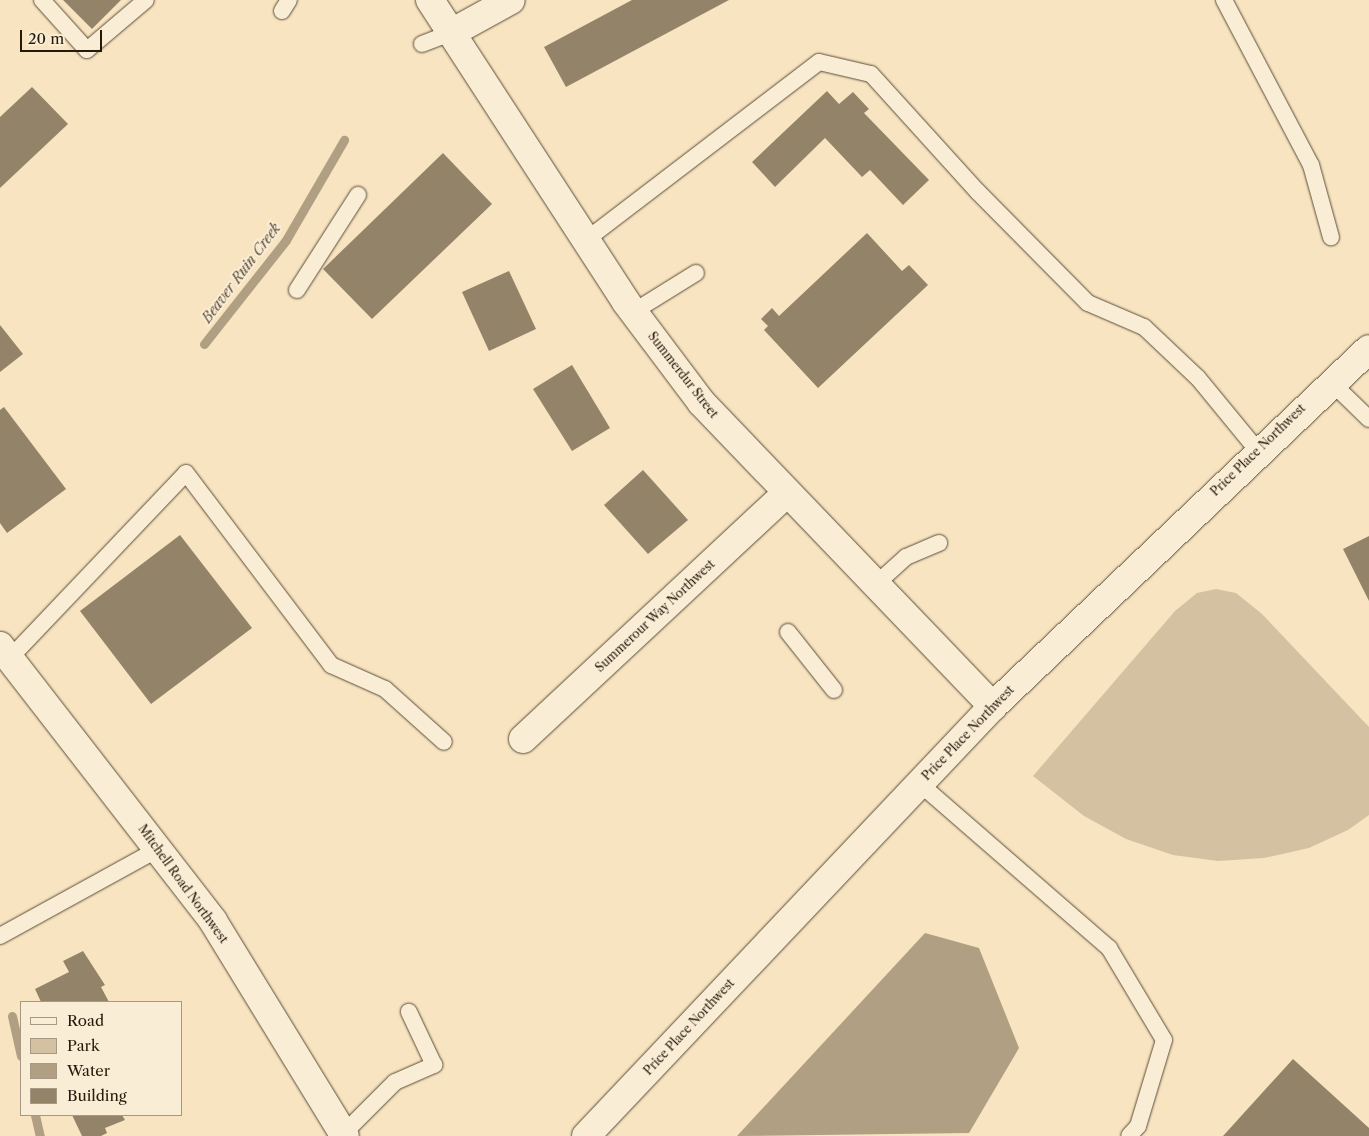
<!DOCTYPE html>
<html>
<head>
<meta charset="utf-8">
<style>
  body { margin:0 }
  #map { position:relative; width:1369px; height:1136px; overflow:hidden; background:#f8e4c0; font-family:"Libre Caslon Text",serif }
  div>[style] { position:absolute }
  .green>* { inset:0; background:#d4c1a1 }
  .water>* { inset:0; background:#b09f82 }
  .stream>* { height:9px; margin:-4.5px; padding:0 4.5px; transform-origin:4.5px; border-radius:4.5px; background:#b09f82 }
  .building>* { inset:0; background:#938369 }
  .roads { filter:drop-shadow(0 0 1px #5a4c38) drop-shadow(0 0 1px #5a4c38) }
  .lane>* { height:16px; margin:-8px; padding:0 8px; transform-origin:8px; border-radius:8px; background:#faedd6 }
  .street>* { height:28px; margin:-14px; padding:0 14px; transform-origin:14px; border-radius:14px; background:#faedd6 }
  .secondary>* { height:28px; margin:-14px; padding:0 14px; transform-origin:14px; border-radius:14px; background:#faedd6 }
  span { translate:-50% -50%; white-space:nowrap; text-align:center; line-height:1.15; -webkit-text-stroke:4px #faedd6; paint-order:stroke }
  .street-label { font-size:12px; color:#25190a }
  .water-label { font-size:14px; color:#5d4f3a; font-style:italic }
  .legend { position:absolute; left:20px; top:1001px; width:162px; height:115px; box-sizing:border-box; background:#faedd6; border:1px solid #a59884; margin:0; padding:6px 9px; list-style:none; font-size:15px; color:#25190a }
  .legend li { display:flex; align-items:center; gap:10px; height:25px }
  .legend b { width:25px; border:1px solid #a59884 }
  .scale { position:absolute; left:20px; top:30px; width:82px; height:22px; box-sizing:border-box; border:2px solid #25190a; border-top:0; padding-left:6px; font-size:15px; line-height:18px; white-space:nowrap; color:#25190a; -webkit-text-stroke:4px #faedd6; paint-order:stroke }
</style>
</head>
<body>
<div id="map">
  <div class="green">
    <div style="clip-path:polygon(1216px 589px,1236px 593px,1262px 614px,1369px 727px,1369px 815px,1348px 830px,1309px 848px,1264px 858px,1218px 861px,1173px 855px,1126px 839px,1084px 816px,1033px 776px,1175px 611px,1197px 593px)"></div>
  </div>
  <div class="water">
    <div style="clip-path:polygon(925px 933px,979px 948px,1019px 1048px,969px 1133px,737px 1136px)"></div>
  </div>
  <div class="stream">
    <div style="left:204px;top:344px;width:132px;rotate:-51.7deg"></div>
    <div style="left:286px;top:240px;width:116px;rotate:-59.9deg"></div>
    <div style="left:12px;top:1016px;width:41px;rotate:77.3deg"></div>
    <div style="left:35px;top:1115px;width:22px;rotate:77deg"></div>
  </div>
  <div class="building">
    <div style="clip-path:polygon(63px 0,121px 0,92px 29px)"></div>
    <div style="clip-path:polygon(632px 0,729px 0,566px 87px,544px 47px)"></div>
    <div style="clip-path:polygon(32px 87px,68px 124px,0 188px,0 117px)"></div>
    <div style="clip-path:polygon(827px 91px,839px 104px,853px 92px,869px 109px,864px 113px,929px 180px,903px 205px,870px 170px,862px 177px,825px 138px,775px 187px,752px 162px)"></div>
    <div style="clip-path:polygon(443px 153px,492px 204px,372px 319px,323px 269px)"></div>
    <div style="clip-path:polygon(867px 233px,902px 271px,909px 265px,928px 285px,818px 388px,764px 330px,768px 326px,761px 319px,772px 308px,779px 316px)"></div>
    <div style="clip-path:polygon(509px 271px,536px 329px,489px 351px,462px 292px)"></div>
    <div style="clip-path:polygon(0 325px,23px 354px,0 372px)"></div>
    <div style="clip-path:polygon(572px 365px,610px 428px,572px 451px,533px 389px)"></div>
    <div style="clip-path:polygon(4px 407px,66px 489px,7px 533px,0 523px,0 410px)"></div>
    <div style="clip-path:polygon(643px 470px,688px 520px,648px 554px,604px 505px)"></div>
    <div style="clip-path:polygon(180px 535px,252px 628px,151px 704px,80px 611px)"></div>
    <div style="clip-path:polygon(1369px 536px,1369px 601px,1343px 549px)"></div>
    <div style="clip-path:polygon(83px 951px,105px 985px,101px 987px,109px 1002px,41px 1002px,35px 989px,69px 972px,63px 961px)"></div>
    <div style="clip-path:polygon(1293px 1059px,1369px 1128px,1369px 1136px,1223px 1136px)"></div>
    <div style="clip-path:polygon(72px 1115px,122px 1115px,125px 1120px,105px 1128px,107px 1133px,101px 1136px,82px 1136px)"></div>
  </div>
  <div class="roads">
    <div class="lane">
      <div style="left:42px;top:0;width:67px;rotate:48deg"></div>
      <div style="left:87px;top:50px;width:77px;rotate:-40.3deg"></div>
      <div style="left:1224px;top:0;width:187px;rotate:62.2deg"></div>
      <div style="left:1311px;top:165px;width:75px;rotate:74.5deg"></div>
      <div style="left:282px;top:11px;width:13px;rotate:-58deg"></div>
      <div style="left:422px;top:44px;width:31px;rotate:-21deg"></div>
      <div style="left:586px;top:240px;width:293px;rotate:-37.4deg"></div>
      <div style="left:819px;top:62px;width:53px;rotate:13deg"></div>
      <div style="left:871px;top:74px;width:159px;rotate:47.8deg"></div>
      <div style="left:978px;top:192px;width:156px;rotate:45.3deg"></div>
      <div style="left:1088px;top:303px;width:61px;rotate:23.2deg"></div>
      <div style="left:1144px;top:327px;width:74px;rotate:43.4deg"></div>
      <div style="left:1198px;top:378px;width:94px;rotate:50.6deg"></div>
      <div style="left:297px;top:290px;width:113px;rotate:-57.3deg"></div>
      <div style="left:633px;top:312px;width:74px;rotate:-31.8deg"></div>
      <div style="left:1331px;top:382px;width:53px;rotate:44.2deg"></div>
      <div style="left:874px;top:586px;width:43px;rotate:-42.2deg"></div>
      <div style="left:906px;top:557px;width:36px;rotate:-23deg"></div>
      <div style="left:788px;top:632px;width:74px;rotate:51.6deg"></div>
      <div style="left:10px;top:658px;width:255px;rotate:-46.4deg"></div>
      <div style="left:186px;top:473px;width:241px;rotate:52.9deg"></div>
      <div style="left:331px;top:665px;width:59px;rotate:24deg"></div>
      <div style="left:385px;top:689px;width:79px;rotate:41.9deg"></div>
      <div style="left:919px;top:783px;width:252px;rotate:41deg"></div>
      <div style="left:1109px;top:948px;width:107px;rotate:59.1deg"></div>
      <div style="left:1164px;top:1040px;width:90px;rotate:106.8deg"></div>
      <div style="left:1138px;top:1126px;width:13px;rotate:132deg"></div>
      <div style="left:0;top:936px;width:180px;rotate:-28.8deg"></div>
      <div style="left:341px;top:1136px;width:76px;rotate:-45deg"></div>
      <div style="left:395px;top:1082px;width:43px;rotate:-23.6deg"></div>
      <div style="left:434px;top:1065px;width:59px;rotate:-115.3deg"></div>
    </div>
    <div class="street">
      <div style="left:430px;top:0;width:360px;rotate:57deg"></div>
      <div style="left:626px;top:302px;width:125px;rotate:53.1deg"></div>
      <div style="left:701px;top:402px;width:422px;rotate:46.2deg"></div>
      <div style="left:451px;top:33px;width:68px;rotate:-28.8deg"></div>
      <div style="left:523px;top:739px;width:361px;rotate:-43deg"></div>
      <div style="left:586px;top:1136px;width:592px;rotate:-46.57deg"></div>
      <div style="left:993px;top:706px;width:518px;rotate:-43.52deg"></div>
    </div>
    <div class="secondary">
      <div style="left:0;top:646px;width:348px;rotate:52.2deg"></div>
      <div style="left:213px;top:921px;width:252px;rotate:58.5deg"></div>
    </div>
  </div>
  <div class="street-label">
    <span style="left:683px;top:375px;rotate:52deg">Summerdur Street</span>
    <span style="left:1258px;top:450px;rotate:-44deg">Price Place Northwest</span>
    <span style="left:655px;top:616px;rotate:-43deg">Summerour Way Northwest</span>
    <span style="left:968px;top:733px;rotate:-46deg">Price Place Northwest</span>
    <span style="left:183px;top:884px;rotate:54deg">Mitchell Road Northwest</span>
    <span style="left:689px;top:1027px;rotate:-47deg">Price Place Northwest</span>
  </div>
  <div class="water-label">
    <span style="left:241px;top:273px;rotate:-53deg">Beaver Ruin Creek</span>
  </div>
  <ul class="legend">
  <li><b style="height:6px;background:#faedd6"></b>Road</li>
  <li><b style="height:14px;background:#d4c1a1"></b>Park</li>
  <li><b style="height:14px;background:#b09f82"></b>Water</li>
  <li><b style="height:14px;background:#938369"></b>Building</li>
  </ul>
  <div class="scale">20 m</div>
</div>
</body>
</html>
